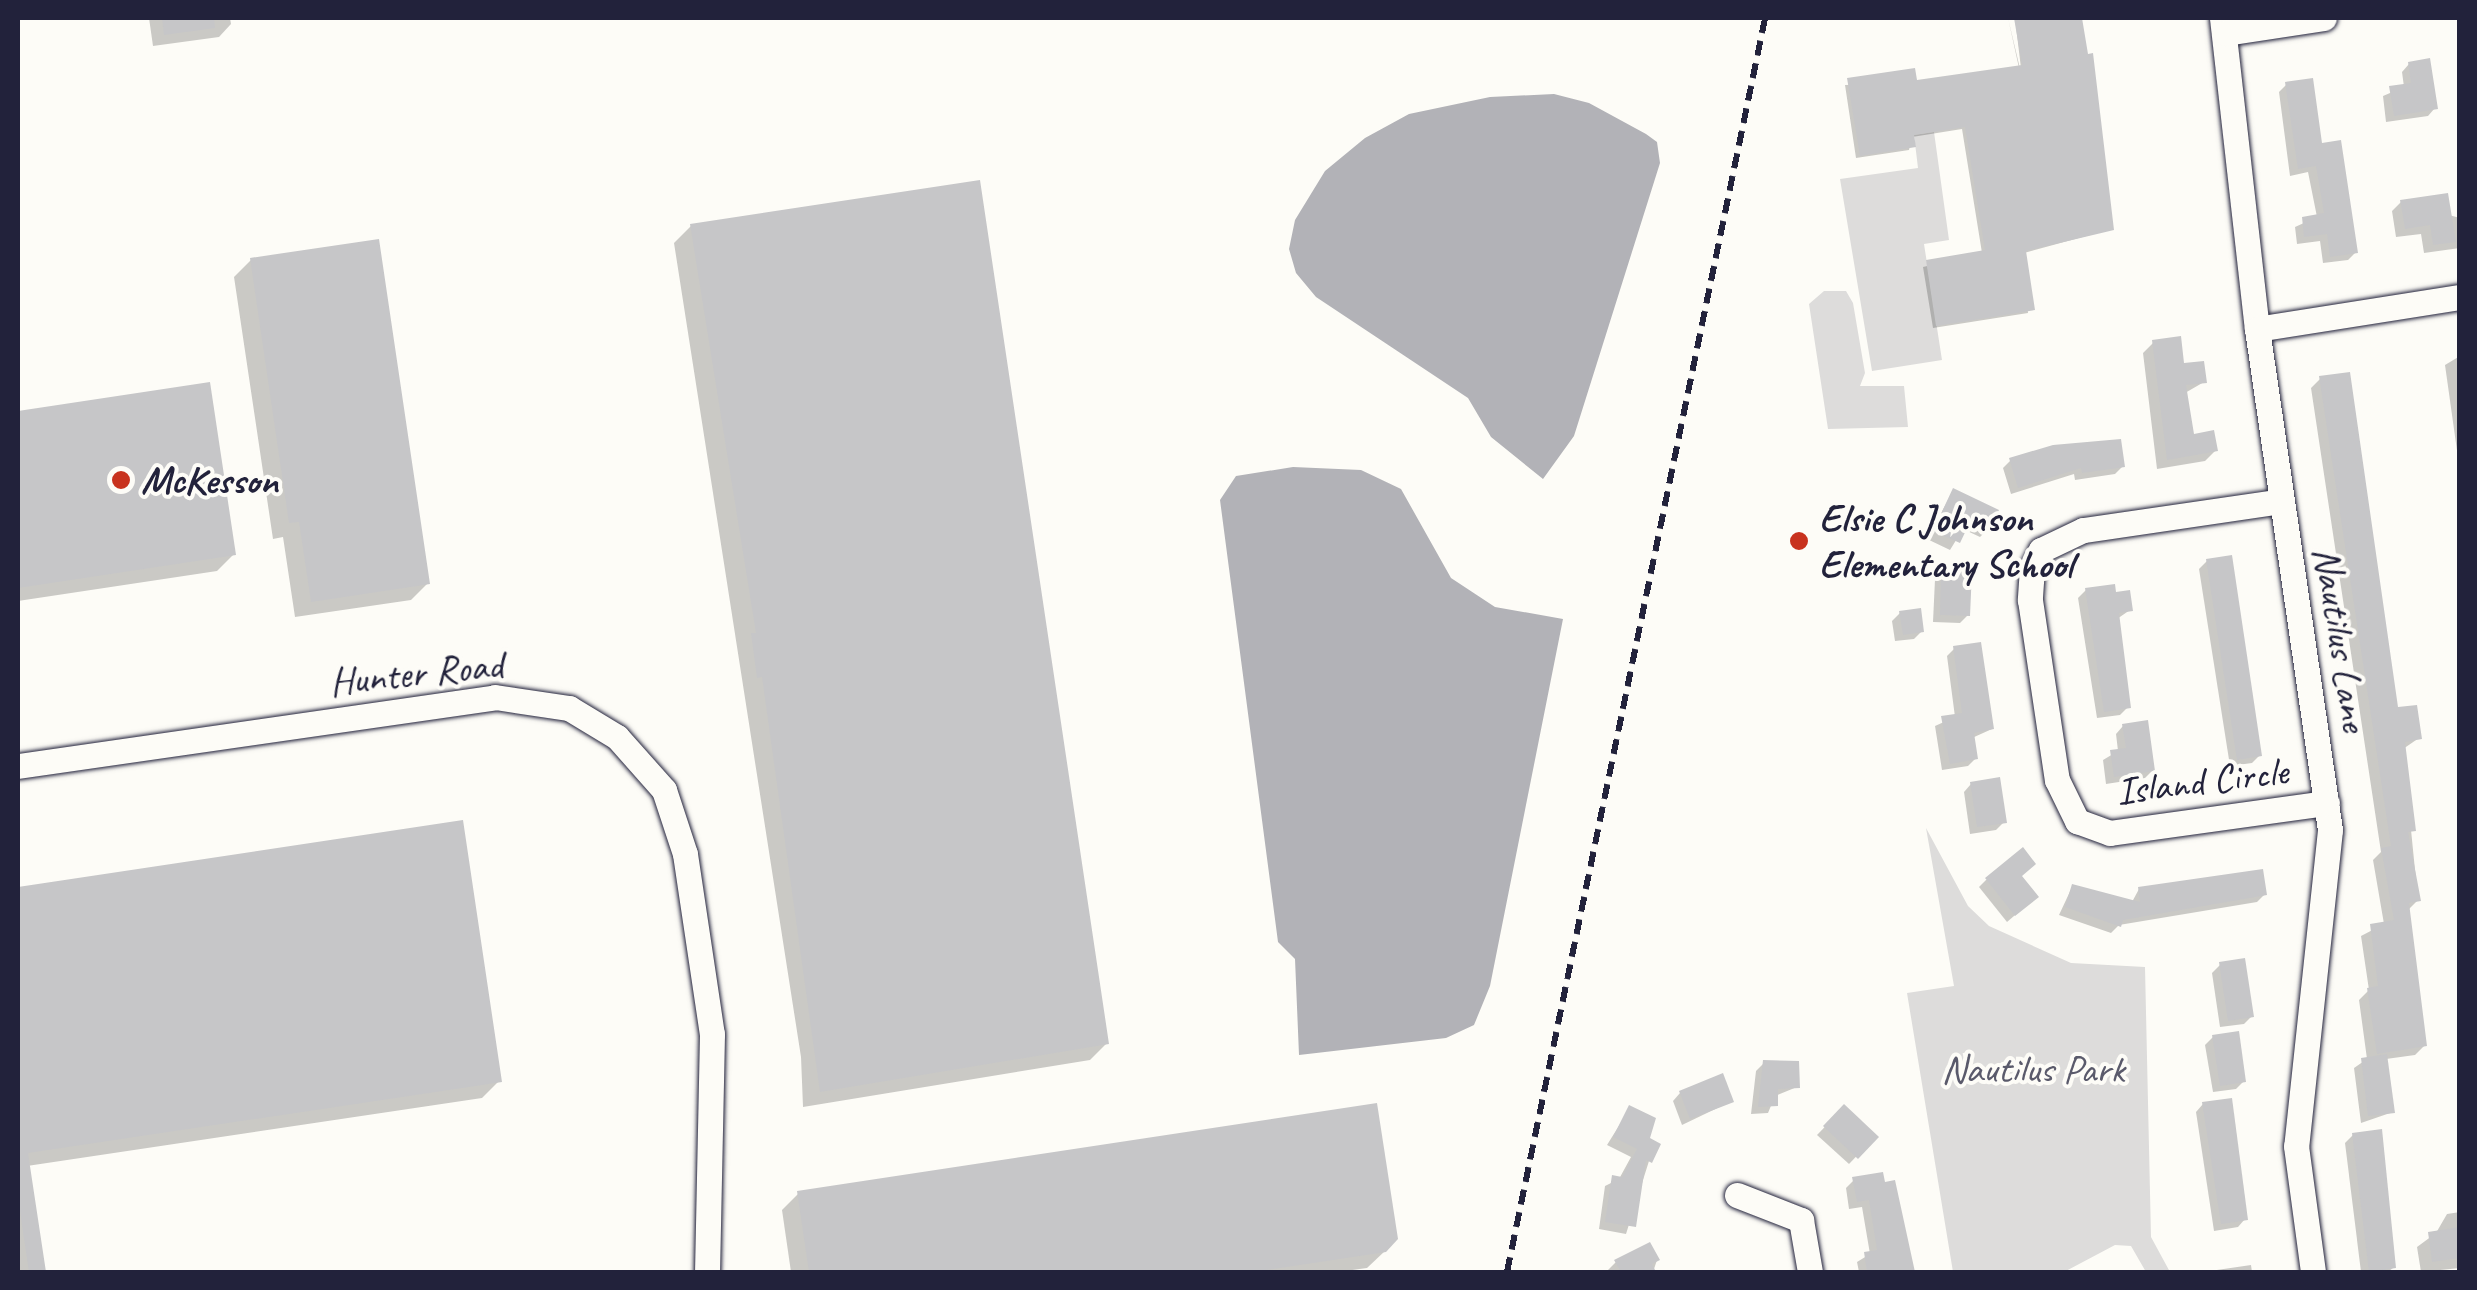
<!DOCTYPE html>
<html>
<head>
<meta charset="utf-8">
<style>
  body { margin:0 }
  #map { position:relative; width:2477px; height:1290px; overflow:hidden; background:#fdfcf7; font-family:Caveat,sans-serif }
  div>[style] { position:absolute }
  .green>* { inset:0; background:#dddcdb }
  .water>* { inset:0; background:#b2b2b7 }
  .shadow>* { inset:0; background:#0003 }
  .building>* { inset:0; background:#c6c6c8 }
  .roads { filter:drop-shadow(0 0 2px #22223b) drop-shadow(0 0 2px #22223b) }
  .minor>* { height:25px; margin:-12.5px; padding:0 12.5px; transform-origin:12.5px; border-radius:12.5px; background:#fdfcf7 }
  .rail>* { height:6px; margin-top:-3px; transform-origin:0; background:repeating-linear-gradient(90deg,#22223b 0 15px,transparent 0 23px) }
  .dots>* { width:28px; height:28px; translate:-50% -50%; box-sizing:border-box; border:5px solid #fdfcf7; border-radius:50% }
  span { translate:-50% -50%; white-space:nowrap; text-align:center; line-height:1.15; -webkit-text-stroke:8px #fdfcf7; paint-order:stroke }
  .poi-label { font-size:40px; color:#22223b; font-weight:700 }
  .left { translate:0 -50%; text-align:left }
  .street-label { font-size:40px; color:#22223b }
  .park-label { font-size:40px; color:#5a5a6b }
  .frame { position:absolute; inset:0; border:20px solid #22223b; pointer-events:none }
</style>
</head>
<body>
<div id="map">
  <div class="green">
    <div style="clip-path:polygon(1934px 132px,1949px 240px,1924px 244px,1942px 360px,1872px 371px,1840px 179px,1918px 168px,1914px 135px)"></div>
    <div style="clip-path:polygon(1824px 291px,1846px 291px,1853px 303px,1865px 373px,1860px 386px,1904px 386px,1908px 427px,1828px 429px,1809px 304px)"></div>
    <div style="clip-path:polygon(1926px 828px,1968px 906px,1989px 926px,2071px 963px,2145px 967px,2151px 1237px,2170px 1272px,2146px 1272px,2131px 1246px,2115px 1245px,2064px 1272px,1953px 1272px,1907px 993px,1954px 986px)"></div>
  </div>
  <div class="water">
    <div style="clip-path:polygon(1554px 94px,1589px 103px,1646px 134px,1657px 142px,1660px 163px,1574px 436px,1543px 479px,1491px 437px,1468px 398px,1316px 297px,1296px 273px,1289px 249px,1295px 220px,1325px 171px,1365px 138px,1409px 114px,1490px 97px)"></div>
    <div style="clip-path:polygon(1293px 467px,1361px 470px,1401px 489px,1451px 578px,1495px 607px,1563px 619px,1490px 986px,1474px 1025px,1446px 1038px,1299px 1055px,1295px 959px,1278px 942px,1220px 500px,1236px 476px)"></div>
  </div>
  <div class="shadow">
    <div style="clip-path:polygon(149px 18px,230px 18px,231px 24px,219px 37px,153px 46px)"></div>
    <div style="clip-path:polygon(2008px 18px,2022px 77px,2015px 18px,2079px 18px,2112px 229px,2024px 253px,2028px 313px,1933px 328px,1923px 267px,1982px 253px,1962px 129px,1912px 137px,1909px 150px,1856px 158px,1845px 85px,1915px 83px,2019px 68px)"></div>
    <div style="clip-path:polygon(2409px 64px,2435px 108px,2428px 116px,2386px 122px,2383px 96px,2404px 87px,2402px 72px)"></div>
    <div style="clip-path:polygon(2287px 84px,2356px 252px,2348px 260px,2323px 263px,2320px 241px,2297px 244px,2295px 227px,2317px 217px,2308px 172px,2290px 176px,2279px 92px)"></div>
    <div style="clip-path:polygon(2401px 202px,2460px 218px,2460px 248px,2424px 253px,2421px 234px,2396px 237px,2392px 211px)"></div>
    <div style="clip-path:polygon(691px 226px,1107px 1043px,1090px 1060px,803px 1107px,801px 1057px,674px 243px)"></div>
    <div style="clip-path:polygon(251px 260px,428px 583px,411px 600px,295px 617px,283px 537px,273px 539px,234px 277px)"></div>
    <div style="clip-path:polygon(2153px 343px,2204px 382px,2185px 393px,2192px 437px,2215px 451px,2205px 461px,2157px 469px,2143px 353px)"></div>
    <div style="clip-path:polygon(2460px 356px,2460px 472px,2445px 365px)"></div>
    <div style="clip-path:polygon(2321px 378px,2396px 710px,2419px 738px,2403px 749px,2418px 900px,2408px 910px,2425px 1045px,2415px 1055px,2386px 1059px,2393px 1112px,2361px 1123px,2354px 1068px,2367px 1059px,2359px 1000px,2369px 990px,2361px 936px,2384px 924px,2373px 860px,2381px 852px,2311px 388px)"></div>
    <div style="clip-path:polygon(208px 384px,234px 554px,217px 571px,18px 601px,18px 413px)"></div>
    <div style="clip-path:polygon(2011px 460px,2123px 466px,2115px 474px,2075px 480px,2074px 474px,2011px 494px,2003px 468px)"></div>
    <div style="clip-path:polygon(1953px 491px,1988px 529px,1980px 537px,1963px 529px,1950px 550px,1927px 539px)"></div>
    <div style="clip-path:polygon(2207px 561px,2260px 755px,2252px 763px,2230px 766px,2199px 569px)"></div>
    <div style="clip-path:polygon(1942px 572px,1968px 615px,1960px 623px,1933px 622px,1935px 579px)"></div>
    <div style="clip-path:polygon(2086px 590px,2114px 595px,2130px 610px,2117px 619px,2128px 707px,2120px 715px,2097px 718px,2078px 598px)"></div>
    <div style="clip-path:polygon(1900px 613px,1922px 631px,1914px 639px,1895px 641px,1892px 621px)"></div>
    <div style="clip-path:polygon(1955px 648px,1992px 729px,1972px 738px,1976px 758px,1968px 766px,1942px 770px,1935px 726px,1955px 717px,1947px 656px)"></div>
    <div style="clip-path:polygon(2123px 726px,2153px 770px,2145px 778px,2106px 784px,2103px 760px,2118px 751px,2116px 734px)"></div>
    <div style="clip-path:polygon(1971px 784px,2004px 822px,1996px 830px,1970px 834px,1964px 792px)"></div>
    <div style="clip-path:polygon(461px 823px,499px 1081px,482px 1098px,27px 1166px,43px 1272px,18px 1272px,18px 889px)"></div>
    <div style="clip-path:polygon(2019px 877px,2028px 904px,2007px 922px,1979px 887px,1986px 880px)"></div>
    <div style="clip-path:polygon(2073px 885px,2132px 902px,2139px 889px,2265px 894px,2257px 902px,2119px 925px,2111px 933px,2059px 915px)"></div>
    <div style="clip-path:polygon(2220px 965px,2252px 1016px,2244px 1024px,2220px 1027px,2212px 973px)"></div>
    <div style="clip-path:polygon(2213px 1037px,2244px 1081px,2236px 1089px,2213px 1092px,2205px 1045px)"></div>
    <div style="clip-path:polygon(1764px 1063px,1797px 1087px,1775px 1096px,1768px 1113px,1751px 1114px,1756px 1071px)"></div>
    <div style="clip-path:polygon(1680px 1093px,1732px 1101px,1682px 1125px,1673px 1101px)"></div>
    <div style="clip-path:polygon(2203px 1104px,2245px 1219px,2238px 1227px,2214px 1231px,2196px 1112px)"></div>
    <div style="clip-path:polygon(1844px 1107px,1875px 1137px,1849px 1164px,1817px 1135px)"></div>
    <div style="clip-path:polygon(1630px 1108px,1646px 1139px,1649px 1161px,1626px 1234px,1599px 1229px,1605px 1186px,1619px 1179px,1631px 1157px,1607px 1145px)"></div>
    <div style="clip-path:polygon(2353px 1135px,2394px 1267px,2388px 1272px,2361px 1272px,2345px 1143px)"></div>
    <div style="clip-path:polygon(1854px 1180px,1893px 1183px,1911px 1272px,1859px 1272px,1857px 1262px,1870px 1254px,1862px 1207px,1849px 1209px,1846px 1188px)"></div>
    <div style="clip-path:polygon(798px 1194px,1385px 1251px,1367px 1268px,1338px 1272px,791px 1272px,782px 1210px)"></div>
    <div style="clip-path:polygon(2460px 1212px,2460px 1268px,2421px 1272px,2417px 1247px,2436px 1233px,2447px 1214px)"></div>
    <div style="clip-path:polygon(1657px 1260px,1653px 1272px,1608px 1270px,1616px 1262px)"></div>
    <div style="clip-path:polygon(2251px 1265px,2252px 1272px,2202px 1272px,2203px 1272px)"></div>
  </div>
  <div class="building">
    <div style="clip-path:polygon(162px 18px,214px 18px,215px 28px,164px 35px)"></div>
    <div style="clip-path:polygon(2014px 18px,2082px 18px,2088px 54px,2093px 53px,2114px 230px,2026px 251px,2035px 310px,1936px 326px,1926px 260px,1985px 250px,1965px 127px,1914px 135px,1916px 147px,1860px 156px,1847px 78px,1915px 68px,1917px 80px,2022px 65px)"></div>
    <div style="clip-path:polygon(2430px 58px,2438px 109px,2394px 116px,2389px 86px,2411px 83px,2408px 62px)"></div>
    <div style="clip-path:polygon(2313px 78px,2322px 143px,2341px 140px,2358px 253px,2330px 257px,2327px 234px,2304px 237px,2302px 217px,2324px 213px,2316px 166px,2298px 169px,2285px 82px)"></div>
    <div style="clip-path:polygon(980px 180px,1109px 1044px,820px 1092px,762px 677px,757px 678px,751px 633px,756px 633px,690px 224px)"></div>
    <div style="clip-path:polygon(2448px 193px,2456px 242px,2433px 245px,2430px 225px,2405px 229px,2400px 200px)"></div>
    <div style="clip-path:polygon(379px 239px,430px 584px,311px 602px,299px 522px,289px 523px,250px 258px)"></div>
    <div style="clip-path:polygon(2181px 336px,2184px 363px,2204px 361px,2207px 383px,2186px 385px,2194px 434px,2214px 430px,2218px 451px,2167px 460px,2152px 340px)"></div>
    <div style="clip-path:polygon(2350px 372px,2398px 707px,2417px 705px,2422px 739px,2405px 742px,2416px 831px,2408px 832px,2421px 901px,2409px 903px,2427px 1046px,2377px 1054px,2367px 988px,2378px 986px,2370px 924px,2394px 920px,2381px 848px,2391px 846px,2319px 376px)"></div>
    <div style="clip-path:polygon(210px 382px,236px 555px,18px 588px,18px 411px)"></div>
    <div style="clip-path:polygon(2121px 439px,2125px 467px,2082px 473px,2081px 468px,2018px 488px,2009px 458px,2053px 445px)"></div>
    <div style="clip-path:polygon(1953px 488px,1999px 510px,1990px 531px,1970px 522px,1960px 543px,1933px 531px)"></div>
    <div style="clip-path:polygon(2232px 555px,2262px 756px,2237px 760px,2206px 559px)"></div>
    <div style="clip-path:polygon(1941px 569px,1972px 570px,1970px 616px,1940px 615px)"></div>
    <div style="clip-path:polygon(2115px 584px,2116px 592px,2130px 590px,2133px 611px,2119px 613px,2131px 708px,2104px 712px,2085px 588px)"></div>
    <div style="clip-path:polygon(1921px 608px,1924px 632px,1903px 635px,1899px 611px)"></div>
    <div style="clip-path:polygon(1981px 642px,1994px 729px,1974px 733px,1978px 759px,1950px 764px,1941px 716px,1962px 713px,1953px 646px)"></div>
    <div style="clip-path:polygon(2148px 720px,2155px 771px,2114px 777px,2110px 750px,2126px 748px,2122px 724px)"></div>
    <div style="clip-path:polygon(2000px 777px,2007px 823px,1977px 827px,1970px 782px)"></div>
    <div style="clip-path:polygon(463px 820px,502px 1082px,28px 1153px,46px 1272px,29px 1272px,18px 1198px,18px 887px)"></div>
    <div style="clip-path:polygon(2023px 847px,2036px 864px,2022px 876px,2039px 897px,2015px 916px,1985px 878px)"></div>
    <div style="clip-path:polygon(2263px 869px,2267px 895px,2123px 920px,2121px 927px,2065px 907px,2072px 884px,2140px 902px,2138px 887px)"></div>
    <div style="clip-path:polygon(2245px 958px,2254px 1017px,2228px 1021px,2219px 962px)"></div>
    <div style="clip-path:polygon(2239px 1031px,2246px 1082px,2220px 1086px,2212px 1035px)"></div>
    <div style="clip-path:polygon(2387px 1054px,2395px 1113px,2368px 1116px,2361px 1058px)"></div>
    <div style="clip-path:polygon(1763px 1060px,1799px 1061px,1800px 1088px,1778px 1089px,1778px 1106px,1758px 1107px)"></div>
    <div style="clip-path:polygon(1723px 1073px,1734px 1102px,1690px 1119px,1679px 1091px)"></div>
    <div style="clip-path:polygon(2232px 1098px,2248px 1220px,2221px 1224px,2202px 1102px)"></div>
    <div style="clip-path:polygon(1377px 1103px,1398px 1239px,1386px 1252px,1253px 1272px,809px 1272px,797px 1191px)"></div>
    <div style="clip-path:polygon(1844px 1104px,1879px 1137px,1858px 1159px,1823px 1126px)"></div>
    <div style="clip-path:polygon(1629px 1105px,1656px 1118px,1650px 1138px,1661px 1144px,1652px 1163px,1646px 1160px,1636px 1227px,1605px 1222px,1612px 1175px,1622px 1177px,1637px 1149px,1613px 1137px)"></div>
    <div style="clip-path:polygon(2382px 1129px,2396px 1268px,2369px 1272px,2352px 1133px)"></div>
    <div style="clip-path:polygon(1883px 1172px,1885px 1182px,1895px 1180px,1915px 1272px,1867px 1272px,1864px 1252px,1877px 1250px,1869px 1200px,1857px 1202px,1852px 1177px)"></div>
    <div style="clip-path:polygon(2460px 1227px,2460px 1258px,2432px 1262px,2428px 1232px)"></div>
    <div style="clip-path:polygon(1650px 1242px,1660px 1260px,1652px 1264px,1656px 1272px,1621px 1272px,1614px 1260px)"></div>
  </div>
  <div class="roads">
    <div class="minor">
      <div style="left:2222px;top:18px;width:313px;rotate:83.6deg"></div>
      <div style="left:2257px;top:329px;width:506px;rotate:81.71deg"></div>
      <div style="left:2330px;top:830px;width:318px;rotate:96.1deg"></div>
      <div style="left:2296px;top:1146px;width:127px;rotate:82.3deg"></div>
      <div style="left:2225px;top:33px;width:100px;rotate:-8.6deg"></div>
      <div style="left:2257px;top:329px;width:206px;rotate:-9deg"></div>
      <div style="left:2282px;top:501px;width:201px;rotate:171.7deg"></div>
      <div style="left:2083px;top:530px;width:47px;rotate:154.5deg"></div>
      <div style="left:2041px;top:550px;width:20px;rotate:117deg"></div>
      <div style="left:2032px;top:568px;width:32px;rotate:94deg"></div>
      <div style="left:2030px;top:600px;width:182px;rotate:81.5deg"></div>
      <div style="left:2057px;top:780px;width:46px;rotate:64deg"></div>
      <div style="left:2077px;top:821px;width:35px;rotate:20deg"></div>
      <div style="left:2110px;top:833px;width:219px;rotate:-7.9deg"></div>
      <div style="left:18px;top:766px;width:482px;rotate:-8.2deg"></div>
      <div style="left:495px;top:697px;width:75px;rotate:8.5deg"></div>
      <div style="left:569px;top:708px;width:56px;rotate:31.1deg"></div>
      <div style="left:617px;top:737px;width:71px;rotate:48.4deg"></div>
      <div style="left:664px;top:790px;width:67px;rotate:71.8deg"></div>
      <div style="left:685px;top:854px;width:182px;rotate:81.5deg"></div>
      <div style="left:712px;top:1034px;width:238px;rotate:91.2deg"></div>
      <div style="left:1737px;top:1195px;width:69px;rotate:21.3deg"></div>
      <div style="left:1801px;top:1220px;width:53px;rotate:80.2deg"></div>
    </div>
  </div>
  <div class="rail">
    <div style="left:1507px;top:1272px;width:1280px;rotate:-78.37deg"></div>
  </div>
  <div class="dots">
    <div style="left:121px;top:480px;background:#c8321e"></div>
    <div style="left:1799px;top:541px;background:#c8321e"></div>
  </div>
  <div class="poi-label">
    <span class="left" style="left:141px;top:480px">McKesson</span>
    <span class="left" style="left:1819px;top:541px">Elsie C Johnson<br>Elementary School</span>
  </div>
  <div class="street-label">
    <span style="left:2341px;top:639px;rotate:81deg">Nautilus Lane</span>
    <span style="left:416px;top:673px;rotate:-6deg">Hunter Road</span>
    <span style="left:2202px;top:781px;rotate:-7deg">Island Circle</span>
  </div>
  <div class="park-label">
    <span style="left:2033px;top:1069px">Nautilus Park</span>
  </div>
  <div class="frame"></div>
</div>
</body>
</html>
